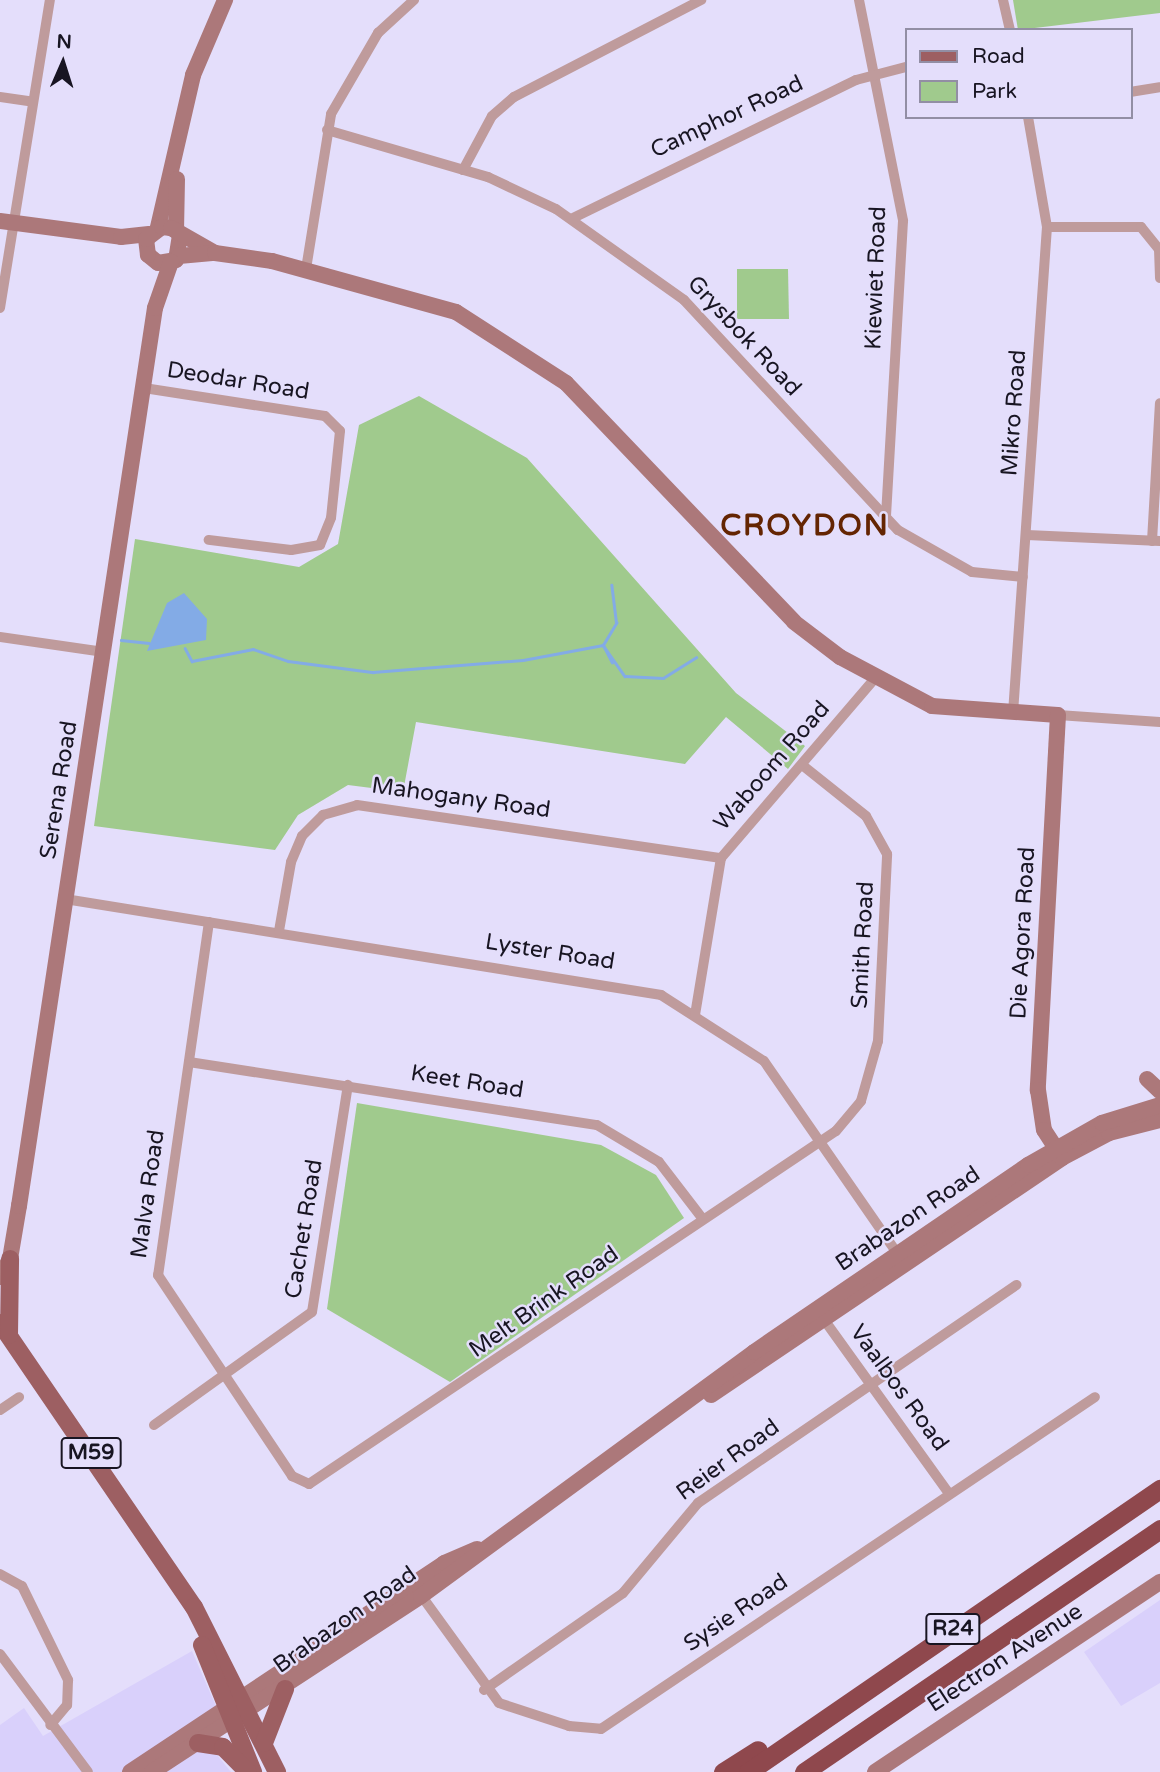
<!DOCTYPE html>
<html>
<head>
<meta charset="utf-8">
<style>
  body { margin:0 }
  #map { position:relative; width:1160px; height:1772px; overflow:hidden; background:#e4defb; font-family:"Varela Round",sans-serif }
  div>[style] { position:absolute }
  .built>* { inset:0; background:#d9d0fb }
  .green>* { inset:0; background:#a0ca8d }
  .water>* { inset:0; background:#83abe6 }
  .stream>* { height:2.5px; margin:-1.25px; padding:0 1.25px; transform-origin:1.25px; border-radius:1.25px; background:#83abe6 }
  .street>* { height:10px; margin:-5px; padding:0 5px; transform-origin:5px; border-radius:5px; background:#bf9b9c }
  .secondary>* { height:16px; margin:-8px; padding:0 8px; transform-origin:8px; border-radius:8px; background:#ac787a }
  .primary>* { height:18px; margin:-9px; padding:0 9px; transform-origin:9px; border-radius:9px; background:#9d5f62 }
  .highway>* { height:19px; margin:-9.5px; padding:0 9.5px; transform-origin:9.5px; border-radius:9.5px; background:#8f484d }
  span { translate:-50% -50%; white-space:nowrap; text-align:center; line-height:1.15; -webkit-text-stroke:5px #e4defb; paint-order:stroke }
  .shield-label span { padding:2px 5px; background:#e4defb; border:2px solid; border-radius:5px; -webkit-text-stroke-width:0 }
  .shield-label { font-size:21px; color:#181522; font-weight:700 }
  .street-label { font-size:23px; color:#181522 }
  .district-label { font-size:30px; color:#642502; font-weight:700; letter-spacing:2px }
  .legend { position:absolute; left:905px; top:28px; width:228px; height:91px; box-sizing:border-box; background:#e4defb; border:2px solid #928ea4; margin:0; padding:9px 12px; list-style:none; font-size:21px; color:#181522 }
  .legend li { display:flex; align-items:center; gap:14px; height:35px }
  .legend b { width:35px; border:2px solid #928ea4 }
  .north { position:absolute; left:28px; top:28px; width:70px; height:70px; -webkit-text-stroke:5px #e4defb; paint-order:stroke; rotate:3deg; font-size:19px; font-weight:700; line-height:28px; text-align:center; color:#181522 }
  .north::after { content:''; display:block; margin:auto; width:24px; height:32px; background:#181522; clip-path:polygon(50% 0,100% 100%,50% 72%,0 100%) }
</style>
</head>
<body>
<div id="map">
  <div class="built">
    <div style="clip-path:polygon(1160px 1600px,1160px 1683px,1121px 1706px,1084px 1652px)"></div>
    <div style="clip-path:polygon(192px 1651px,219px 1713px,195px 1728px,231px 1772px,0 1772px,0 1725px,24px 1708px,43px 1736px)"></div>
  </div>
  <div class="green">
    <div style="clip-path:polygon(1013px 0,1160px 0,1160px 13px,1018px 30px)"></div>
    <div style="clip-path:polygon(737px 269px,788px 269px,789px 319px,737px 319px)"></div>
    <div style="clip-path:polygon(419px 396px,527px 458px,736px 693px,805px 746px,788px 769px,726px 717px,685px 764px,416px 722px,403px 792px,348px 785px,298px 815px,275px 850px,94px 826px,135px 539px,299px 567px,338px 544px,359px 425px)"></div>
    <div style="clip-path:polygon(357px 1103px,601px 1145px,656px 1175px,684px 1218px,450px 1382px,327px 1309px)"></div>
  </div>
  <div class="water">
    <div style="clip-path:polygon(184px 593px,207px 619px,206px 640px,147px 651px,167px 603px)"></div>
  </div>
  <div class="stream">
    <div style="left:121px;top:640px;width:28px;rotate:6deg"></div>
    <div style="left:185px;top:648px;width:15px;rotate:62deg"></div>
    <div style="left:192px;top:661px;width:62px;rotate:-11.1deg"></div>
    <div style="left:253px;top:649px;width:37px;rotate:19deg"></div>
    <div style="left:288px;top:661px;width:86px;rotate:7.4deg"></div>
    <div style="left:373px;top:672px;width:150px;rotate:-4.6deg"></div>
    <div style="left:523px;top:660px;width:81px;rotate:-10.6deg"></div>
    <div style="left:603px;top:645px;width:26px;rotate:-59deg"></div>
    <div style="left:616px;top:623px;width:38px;rotate:-97deg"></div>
    <div style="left:612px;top:663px;width:20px;rotate:-117deg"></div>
    <div style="left:603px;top:645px;width:38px;rotate:55deg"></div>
    <div style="left:625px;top:676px;width:38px;rotate:3deg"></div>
    <div style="left:663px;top:678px;width:39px;rotate:-32deg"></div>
  </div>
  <div class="street">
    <div style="left:859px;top:0;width:225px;rotate:78.7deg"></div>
    <div style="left:903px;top:221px;width:299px;rotate:93.3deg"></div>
    <div style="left:1003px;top:0;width:31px;rotate:77deg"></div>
    <div style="left:1130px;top:92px;width:30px;rotate:-9deg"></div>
    <div style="left:0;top:97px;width:30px;rotate:8deg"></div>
    <div style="left:327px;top:130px;width:168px;rotate:16.3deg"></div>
    <div style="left:488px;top:177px;width:75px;rotate:25.2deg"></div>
    <div style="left:556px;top:209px;width:157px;rotate:35.4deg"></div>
    <div style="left:684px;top:300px;width:314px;rotate:47.1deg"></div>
    <div style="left:898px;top:530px;width:85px;rotate:29.6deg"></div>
    <div style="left:972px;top:572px;width:51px;rotate:5.6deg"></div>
    <div style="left:463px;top:170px;width:61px;rotate:-61.8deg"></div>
    <div style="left:492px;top:116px;width:29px;rotate:-41deg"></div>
    <div style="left:514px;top:97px;width:211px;rotate:-27.4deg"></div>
    <div style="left:571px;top:219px;width:317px;rotate:-26deg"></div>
    <div style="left:856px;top:80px;width:52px;rotate:-14.6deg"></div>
    <div style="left:1047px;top:227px;width:94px"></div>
    <div style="left:1141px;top:227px;width:28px;rotate:51deg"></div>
    <div style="left:1159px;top:249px;width:29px;rotate:88deg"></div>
    <div style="left:306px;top:269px;width:157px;rotate:-80.8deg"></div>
    <div style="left:331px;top:114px;width:94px;rotate:-59.9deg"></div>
    <div style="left:378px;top:33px;width:49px;rotate:-42.5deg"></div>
    <div style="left:0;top:308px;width:312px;rotate:-80.8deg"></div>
    <div style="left:144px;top:388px;width:183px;rotate:8.8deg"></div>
    <div style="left:325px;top:416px;width:21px;rotate:45deg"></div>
    <div style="left:340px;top:431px;width:87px;rotate:95.9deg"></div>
    <div style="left:331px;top:518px;width:29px;rotate:112deg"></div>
    <div style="left:320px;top:545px;width:29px;rotate:170deg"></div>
    <div style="left:291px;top:550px;width:83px;rotate:-173deg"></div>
    <div style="left:1027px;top:535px;width:133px;rotate:2.6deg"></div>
    <div style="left:1152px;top:541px;width:138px;rotate:-86.7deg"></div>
    <div style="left:0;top:637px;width:105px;rotate:8.2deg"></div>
    <div style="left:1013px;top:713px;width:487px;rotate:-86deg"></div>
    <div style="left:1047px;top:227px;width:112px;rotate:-99.8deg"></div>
    <div style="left:1058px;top:715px;width:102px;rotate:3.9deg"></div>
    <div style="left:65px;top:899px;width:604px;rotate:9.15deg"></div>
    <div style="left:661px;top:995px;width:122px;rotate:32.7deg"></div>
    <div style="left:764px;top:1061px;width:241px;rotate:55.3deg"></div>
    <div style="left:209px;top:922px;width:357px;rotate:98.2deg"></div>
    <div style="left:158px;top:1275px;width:242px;rotate:56.3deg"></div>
    <div style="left:292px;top:1476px;width:19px;rotate:25deg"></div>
    <div style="left:309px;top:1484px;width:634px;rotate:-33.82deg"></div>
    <div style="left:836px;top:1131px;width:39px;rotate:-50deg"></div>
    <div style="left:861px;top:1101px;width:62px;rotate:-74.2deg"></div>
    <div style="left:878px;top:1041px;width:187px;rotate:-87.2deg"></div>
    <div style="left:887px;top:854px;width:43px;rotate:-118.9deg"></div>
    <div style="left:866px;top:816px;width:82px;rotate:-141.4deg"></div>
    <div style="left:279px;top:931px;width:70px;rotate:-80.1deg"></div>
    <div style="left:291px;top:862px;width:28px;rotate:-67deg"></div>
    <div style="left:302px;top:836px;width:30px;rotate:-45deg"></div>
    <div style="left:323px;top:815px;width:35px;rotate:-16deg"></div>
    <div style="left:357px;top:805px;width:368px;rotate:8.3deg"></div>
    <div style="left:695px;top:1015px;width:159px;rotate:-80.6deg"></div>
    <div style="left:721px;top:858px;width:238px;rotate:-49.4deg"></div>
    <div style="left:189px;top:1062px;width:413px;rotate:8.8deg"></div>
    <div style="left:597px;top:1125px;width:72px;rotate:30.8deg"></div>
    <div style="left:659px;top:1162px;width:71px;rotate:52.5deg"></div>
    <div style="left:820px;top:1314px;width:219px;rotate:54.3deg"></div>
    <div style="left:0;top:1410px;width:23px;rotate:-34deg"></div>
    <div style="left:154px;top:1425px;width:194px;rotate:-35.6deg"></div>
    <div style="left:312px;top:1312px;width:230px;rotate:-81deg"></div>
    <div style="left:0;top:1574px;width:25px;rotate:29deg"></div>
    <div style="left:22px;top:1586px;width:105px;rotate:63.9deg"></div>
    <div style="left:68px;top:1680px;width:25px;rotate:92deg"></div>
    <div style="left:67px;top:1705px;width:26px;rotate:130deg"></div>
    <div style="left:418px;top:1591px;width:138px;rotate:54.1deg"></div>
    <div style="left:499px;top:1703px;width:74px;rotate:18.2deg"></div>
    <div style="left:569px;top:1726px;width:32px;rotate:5deg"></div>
    <div style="left:601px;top:1729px;width:595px;rotate:-33.9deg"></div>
    <div style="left:0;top:1654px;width:147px;rotate:53.3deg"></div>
    <div style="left:484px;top:1690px;width:169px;rotate:-34.9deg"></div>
    <div style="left:623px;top:1593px;width:117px;rotate:-50.2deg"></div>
    <div style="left:698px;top:1503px;width:386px;rotate:-34.4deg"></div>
  </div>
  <div class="secondary">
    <div style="left:0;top:221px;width:122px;rotate:7.5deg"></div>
    <div style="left:121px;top:237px;width:28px;rotate:-6deg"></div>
    <div style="left:158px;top:227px;width:156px;rotate:-77deg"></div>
    <div style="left:193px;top:75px;width:82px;rotate:-66.9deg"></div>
    <div style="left:176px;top:231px;width:52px;rotate:-88.9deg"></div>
    <div style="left:180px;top:235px;width:25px;rotate:99deg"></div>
    <div style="left:176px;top:260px;width:18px;rotate:171deg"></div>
    <div style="left:158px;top:263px;width:13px;rotate:-141deg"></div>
    <div style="left:148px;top:255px;width:16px;rotate:-97deg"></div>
    <div style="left:146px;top:239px;width:20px;rotate:-37deg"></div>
    <div style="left:162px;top:227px;width:9px;rotate:6deg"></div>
    <div style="left:171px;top:228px;width:48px;rotate:29.7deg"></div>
    <div style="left:179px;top:256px;width:36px;rotate:-5deg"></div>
    <div style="left:215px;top:253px;width:58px;rotate:8deg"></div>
    <div style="left:272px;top:261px;width:191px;rotate:15.5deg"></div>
    <div style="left:456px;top:312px;width:131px;rotate:32.8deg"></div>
    <div style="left:566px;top:383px;width:330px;rotate:46.3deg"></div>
    <div style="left:794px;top:622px;width:58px;rotate:37.3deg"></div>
    <div style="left:840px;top:657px;width:104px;rotate:28deg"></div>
    <div style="left:932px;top:706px;width:126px;rotate:4.1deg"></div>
    <div style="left:1058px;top:715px;width:376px;rotate:93.1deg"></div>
    <div style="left:1038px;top:1090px;width:40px;rotate:81.5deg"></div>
    <div style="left:1044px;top:1130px;width:33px;rotate:57deg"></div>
    <div style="left:1147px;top:1079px;width:18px;rotate:43deg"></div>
    <div style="left:0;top:1277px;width:21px;rotate:-61deg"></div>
    <div style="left:10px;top:1259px;width:54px;rotate:-80.4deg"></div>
    <div style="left:19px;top:1206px;width:908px;rotate:-81.39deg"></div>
    <div style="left:155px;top:308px;width:49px;rotate:-70.8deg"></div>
    <div style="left:711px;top:1395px;width:424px;rotate:-34deg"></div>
    <div style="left:1062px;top:1158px;width:53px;rotate:-28deg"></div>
    <div style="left:1109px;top:1133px;width:53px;rotate:-14.3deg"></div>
    <div style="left:130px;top:1772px;width:377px;rotate:-33.6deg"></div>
    <div style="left:444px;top:1563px;width:36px;rotate:-23deg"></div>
    <div style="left:152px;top:1772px;width:321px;rotate:-33.2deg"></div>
    <div style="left:421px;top:1596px;width:413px;rotate:-36.2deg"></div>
    <div style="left:754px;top:1352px;width:332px;rotate:-34.3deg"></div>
    <div style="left:1028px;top:1165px;width:85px;rotate:-29.6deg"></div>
    <div style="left:1102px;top:1123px;width:61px;rotate:-17.2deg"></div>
    <div style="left:875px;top:1772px;width:343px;rotate:-33.7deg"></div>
  </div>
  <div class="primary">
    <div style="left:0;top:1323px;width:344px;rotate:55.7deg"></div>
    <div style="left:194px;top:1607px;width:185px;rotate:63.3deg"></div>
    <div style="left:9px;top:1335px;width:76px;rotate:-89.2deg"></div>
    <div style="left:202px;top:1645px;width:137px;rotate:68.1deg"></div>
    <div style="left:198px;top:1743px;width:25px;rotate:9deg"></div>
    <div style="left:223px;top:1747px;width:35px;rotate:45deg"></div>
    <div style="left:264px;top:1743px;width:58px;rotate:-68.7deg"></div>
  </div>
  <div class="highway">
    <div style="left:723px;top:1772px;width:41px;rotate:-32.2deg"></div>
    <div style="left:748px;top:1772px;width:500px;rotate:-34.5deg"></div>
    <div style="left:804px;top:1772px;width:431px;rotate:-34.3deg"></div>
  </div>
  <div class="shield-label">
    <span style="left:91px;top:1453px">M59</span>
    <span style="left:953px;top:1629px">R24</span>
  </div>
  <div class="street-label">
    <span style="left:727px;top:117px;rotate:-25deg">Camphor Road</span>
    <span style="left:876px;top:278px;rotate:-88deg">Kiewiet Road</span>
    <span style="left:744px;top:336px;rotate:47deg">Grysbok Road</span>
    <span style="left:238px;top:381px;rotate:9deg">Deodar Road</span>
    <span style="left:1014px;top:413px;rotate:-86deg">Mikro Road</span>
    <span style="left:772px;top:766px;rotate:-49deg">Waboom Road</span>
    <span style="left:59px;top:790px;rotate:-81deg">Serena Road</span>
    <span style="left:461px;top:798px;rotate:8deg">Mahogany Road</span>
    <span style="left:1023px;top:933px;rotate:-87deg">Die Agora Road</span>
    <span style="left:863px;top:945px;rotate:-87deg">Smith Road</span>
    <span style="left:550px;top:952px;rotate:9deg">Lyster Road</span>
    <span style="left:467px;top:1082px;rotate:9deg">Keet Road</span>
    <span style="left:148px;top:1194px;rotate:-82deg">Malva Road</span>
    <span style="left:908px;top:1219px;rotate:-34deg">Brabazon Road</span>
    <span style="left:304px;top:1229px;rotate:-81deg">Cachet Road</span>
    <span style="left:544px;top:1302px;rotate:-35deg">Melt Brink Road</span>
    <span style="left:899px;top:1388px;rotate:54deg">Vaalbos Road</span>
    <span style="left:728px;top:1460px;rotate:-36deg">Reier Road</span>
    <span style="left:736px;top:1613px;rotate:-34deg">Sysie Road</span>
    <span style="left:345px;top:1620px;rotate:-35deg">Brabazon Road</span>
    <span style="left:1005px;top:1658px;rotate:-33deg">Electron Avenue</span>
  </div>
  <div class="district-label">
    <span style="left:805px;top:526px">CROYDON</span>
  </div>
  <ul class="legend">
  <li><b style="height:9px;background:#9d5f62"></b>Road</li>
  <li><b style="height:19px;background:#a0ca8d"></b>Park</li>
  </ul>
  <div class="north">N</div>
</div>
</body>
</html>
